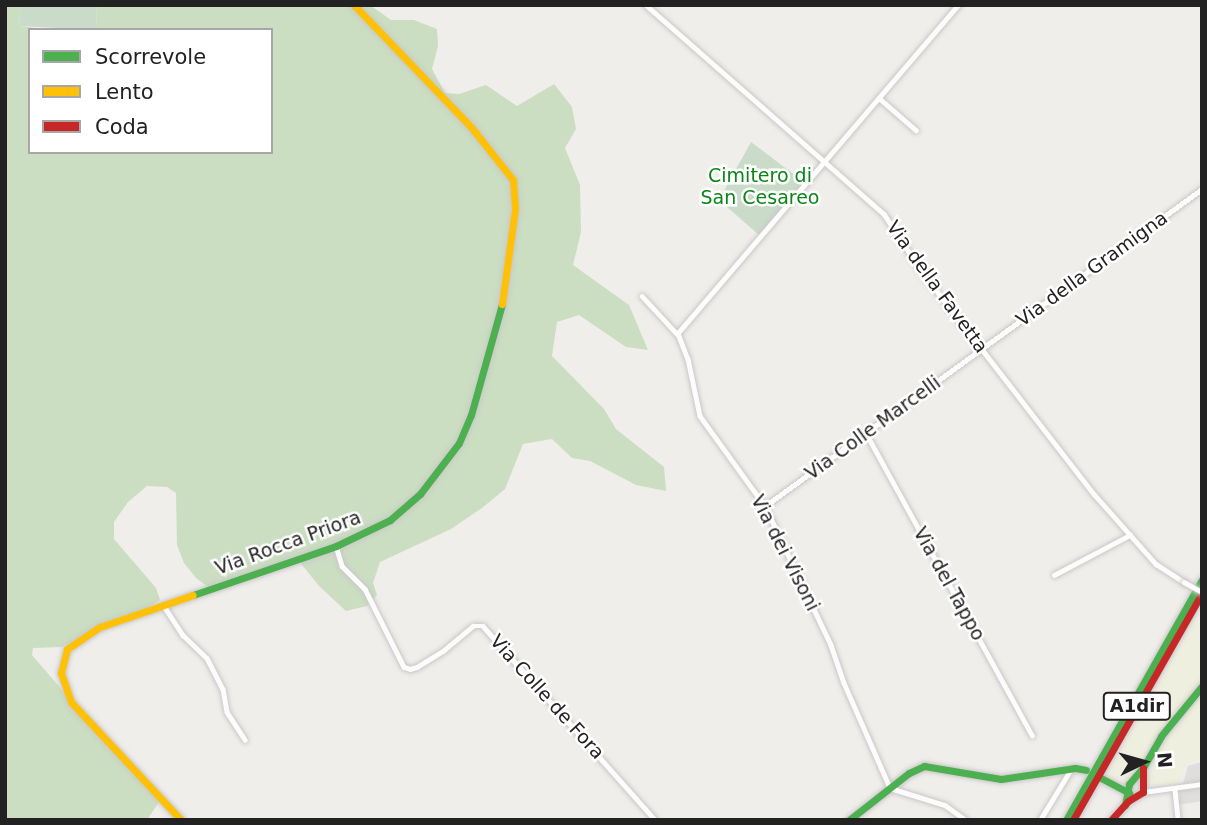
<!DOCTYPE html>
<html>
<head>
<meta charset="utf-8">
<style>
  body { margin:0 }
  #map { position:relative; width:1207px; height:825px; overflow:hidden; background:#f0eeeb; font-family:"DejaVu Sans",sans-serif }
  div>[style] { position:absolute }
  .residential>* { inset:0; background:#dfdedc }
  .farmland>* { inset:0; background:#efefdf }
  .forest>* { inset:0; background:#cbdec1 }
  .cemetery>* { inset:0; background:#cadbca }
  .roads { filter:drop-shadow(0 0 2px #c9c8c7) drop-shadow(0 0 2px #c9c8c7) }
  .street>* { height:4.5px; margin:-2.25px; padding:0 2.25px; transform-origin:2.25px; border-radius:2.25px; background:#fdfcfc }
  .fast>* { height:7px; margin:-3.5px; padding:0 3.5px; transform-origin:3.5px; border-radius:3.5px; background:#4caf50 }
  .slow>* { height:7px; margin:-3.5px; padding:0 3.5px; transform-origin:3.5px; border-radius:3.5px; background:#ffc107 }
  .jam>* { height:7px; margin:-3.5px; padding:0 3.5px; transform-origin:3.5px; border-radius:3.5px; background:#c62828 }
  .bridges { filter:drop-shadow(0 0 2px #c9c8c7) drop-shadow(0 0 2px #c9c8c7) }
  .street-bridge>* { height:4.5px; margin:-2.25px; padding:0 2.25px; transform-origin:2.25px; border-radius:2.25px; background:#fdfcfc }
  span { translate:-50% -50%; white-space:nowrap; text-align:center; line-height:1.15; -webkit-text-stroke:5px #fff; paint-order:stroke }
  .shield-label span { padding:2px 5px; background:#fff; border:2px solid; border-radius:5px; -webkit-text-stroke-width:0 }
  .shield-label { font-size:18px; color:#222; font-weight:700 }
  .park-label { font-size:19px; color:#0c8416 }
  .street-label { font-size:19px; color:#222 }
  .frame { position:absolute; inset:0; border:7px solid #222; pointer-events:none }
  .legend { position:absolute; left:28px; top:28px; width:245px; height:126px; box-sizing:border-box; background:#fff; border:2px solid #a7a7a7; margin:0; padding:9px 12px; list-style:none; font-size:21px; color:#222 }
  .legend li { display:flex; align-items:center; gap:14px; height:35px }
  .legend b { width:35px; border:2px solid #a7a7a7 }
  .north { position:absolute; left:1109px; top:727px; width:70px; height:70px; -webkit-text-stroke:5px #fff; paint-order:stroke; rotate:85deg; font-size:19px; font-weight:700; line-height:28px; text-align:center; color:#222 }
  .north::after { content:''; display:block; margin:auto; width:24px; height:32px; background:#222; clip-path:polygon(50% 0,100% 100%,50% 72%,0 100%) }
</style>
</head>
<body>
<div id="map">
  <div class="residential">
    <div style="clip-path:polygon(1202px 762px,1202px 801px,1177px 805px,1188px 766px)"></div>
  </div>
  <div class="farmland">
    <div style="clip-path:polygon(1202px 619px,1202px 680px,1144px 752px,1132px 776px,1118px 779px,1106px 775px,1194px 621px)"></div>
    <div style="clip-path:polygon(1202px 694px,1202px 759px,1186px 763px,1179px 783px,1146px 785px,1147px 775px,1165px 742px)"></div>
  </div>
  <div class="forest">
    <div style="clip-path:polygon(5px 5px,21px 5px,19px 26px,53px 30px,30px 30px,30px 152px,271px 152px,271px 30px,97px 30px,96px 5px,370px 5px,391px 20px,414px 20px,437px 29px,438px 46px,432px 69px,445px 93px,459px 94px,486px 85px,517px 106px,554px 84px,572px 107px,576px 129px,565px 148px,580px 185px,581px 232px,573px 265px,629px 305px,648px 350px,626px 347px,579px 315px,557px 322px,552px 356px,604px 409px,616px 429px,664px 467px,666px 491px,636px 485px,590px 461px,572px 458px,552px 439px,523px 444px,505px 489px,482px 508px,451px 529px,380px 562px,373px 583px,377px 595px,367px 606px,346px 611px,320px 587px,297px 559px,211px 589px,196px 578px,184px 563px,177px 545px,176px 493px,167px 487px,147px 486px,128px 502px,114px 522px,114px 539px,156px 588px,160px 600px,139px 614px,94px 630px,62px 647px,33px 648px,32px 655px,159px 802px,147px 820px,5px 820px)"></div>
  </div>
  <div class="cemetery">
    <div style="clip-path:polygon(21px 5px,96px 5px,97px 30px,19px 26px)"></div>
    <div style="clip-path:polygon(751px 142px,804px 182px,759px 235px,719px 200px)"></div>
  </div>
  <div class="roads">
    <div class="street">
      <div style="left:646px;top:5px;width:317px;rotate:41.3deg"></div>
      <div style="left:884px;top:214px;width:71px;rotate:56.5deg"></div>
      <div style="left:923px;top:273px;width:279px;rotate:52.3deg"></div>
      <div style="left:1094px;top:494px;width:94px;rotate:48.5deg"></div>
      <div style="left:1156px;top:564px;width:33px;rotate:33deg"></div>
      <div style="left:879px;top:98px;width:49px;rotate:40.9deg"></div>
      <div style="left:642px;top:296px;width:54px;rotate:47.2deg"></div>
      <div style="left:679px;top:336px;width:25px;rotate:69deg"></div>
      <div style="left:688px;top:359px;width:58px;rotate:78.1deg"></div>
      <div style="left:700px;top:416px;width:111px;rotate:54.2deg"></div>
      <div style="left:765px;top:506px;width:154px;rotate:64.6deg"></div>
      <div style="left:831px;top:645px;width:40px;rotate:71.1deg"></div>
      <div style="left:844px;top:683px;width:115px;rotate:66.3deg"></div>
      <div style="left:890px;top:788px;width:58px;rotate:17.2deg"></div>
      <div style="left:945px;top:805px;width:26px;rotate:36deg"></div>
      <div style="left:677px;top:334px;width:433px;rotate:-49.5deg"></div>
      <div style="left:866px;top:433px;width:345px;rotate:61.2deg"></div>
      <div style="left:765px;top:506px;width:540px;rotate:-35.96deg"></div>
      <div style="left:336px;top:546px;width:21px;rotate:73deg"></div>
      <div style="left:342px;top:566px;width:33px;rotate:45deg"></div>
      <div style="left:365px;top:589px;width:87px;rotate:63.4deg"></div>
      <div style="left:404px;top:667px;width:6px;rotate:18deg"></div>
      <div style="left:410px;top:669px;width:7px;rotate:-16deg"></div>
      <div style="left:417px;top:667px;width:31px;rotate:-32deg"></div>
      <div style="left:443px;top:651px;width:39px;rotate:-40deg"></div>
      <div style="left:473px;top:626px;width:10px"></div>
      <div style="left:483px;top:626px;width:259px;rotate:48.4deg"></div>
      <div style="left:1054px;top:575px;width:86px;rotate:-27.8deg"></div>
      <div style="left:164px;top:606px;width:35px;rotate:57deg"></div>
      <div style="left:183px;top:635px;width:33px;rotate:44deg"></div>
      <div style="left:207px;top:658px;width:35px;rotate:63deg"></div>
      <div style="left:223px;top:689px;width:23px;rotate:80deg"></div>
      <div style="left:227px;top:712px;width:33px;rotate:57deg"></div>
      <div style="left:1175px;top:790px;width:30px;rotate:84deg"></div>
      <div style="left:1143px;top:792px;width:60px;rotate:-7.7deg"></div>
      <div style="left:1040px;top:820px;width:60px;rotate:-58.7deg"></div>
    </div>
    <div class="fast">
      <div style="left:193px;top:595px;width:151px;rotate:-18.9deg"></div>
      <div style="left:336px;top:546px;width:60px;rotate:-25.7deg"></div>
      <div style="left:390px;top:520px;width:40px;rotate:-41deg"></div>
      <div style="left:420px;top:494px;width:64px;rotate:-52.6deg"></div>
      <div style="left:459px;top:443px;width:30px;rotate:-67deg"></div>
      <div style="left:471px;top:415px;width:115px;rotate:-74.4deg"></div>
      <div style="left:1101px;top:778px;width:32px;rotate:28deg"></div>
      <div style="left:1125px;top:805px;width:21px;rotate:-79deg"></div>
      <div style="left:1129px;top:784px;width:23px;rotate:-50deg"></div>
      <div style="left:1144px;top:766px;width:34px;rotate:-60deg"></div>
      <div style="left:1161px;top:736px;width:65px;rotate:-50.6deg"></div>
      <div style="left:849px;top:820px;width:76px;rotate:-38.1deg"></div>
      <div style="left:909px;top:773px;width:17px;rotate:-25deg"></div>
      <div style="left:924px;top:766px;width:78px;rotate:9.6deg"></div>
      <div style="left:1001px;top:779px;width:75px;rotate:-8.5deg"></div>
      <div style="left:1075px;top:768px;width:11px;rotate:10deg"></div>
      <div style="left:1066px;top:820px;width:276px;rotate:-60.5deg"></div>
    </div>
    <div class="slow">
      <div style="left:354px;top:5px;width:169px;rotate:46.2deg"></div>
      <div style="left:471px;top:127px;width:68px;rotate:51.6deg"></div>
      <div style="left:513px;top:180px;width:29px;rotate:86deg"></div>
      <div style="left:515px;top:209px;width:96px;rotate:97.8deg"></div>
      <div style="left:181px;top:820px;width:161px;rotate:-133deg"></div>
      <div style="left:71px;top:702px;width:31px;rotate:-109deg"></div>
      <div style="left:61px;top:673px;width:25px;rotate:-76deg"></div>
      <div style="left:67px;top:649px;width:40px;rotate:-34deg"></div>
      <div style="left:100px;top:627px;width:98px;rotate:-19deg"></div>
    </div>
    <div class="jam">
      <div style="left:1073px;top:820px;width:261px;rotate:-60.4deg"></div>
      <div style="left:1111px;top:820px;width:25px;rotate:-48deg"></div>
      <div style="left:1128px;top:801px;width:17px;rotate:-31deg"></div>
      <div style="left:1143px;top:792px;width:24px;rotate:-90deg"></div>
    </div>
  </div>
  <div class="bridges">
    <div class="street-bridge">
      <div style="left:1184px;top:582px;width:21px;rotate:29deg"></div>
    </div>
  </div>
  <div class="shield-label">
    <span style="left:1137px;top:706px">A1dir</span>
  </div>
  <div class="park-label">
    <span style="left:760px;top:187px">Cimitero di<br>San Cesareo</span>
  </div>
  <div class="street-label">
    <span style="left:1092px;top:269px;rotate:-36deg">Via della Gramigna</span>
    <span style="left:937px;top:287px;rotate:54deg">Via della Favetta</span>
    <span style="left:873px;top:428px;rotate:-36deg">Via Colle Marcelli</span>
    <span style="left:288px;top:543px;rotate:-20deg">Via Rocca Priora</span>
    <span style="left:785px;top:553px;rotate:63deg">Via dei Visoni</span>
    <span style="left:949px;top:584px;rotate:61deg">Via del Tappo</span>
    <span style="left:547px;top:697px;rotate:48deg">Via Colle de Fora</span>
  </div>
  <div class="frame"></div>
  <ul class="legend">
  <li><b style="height:9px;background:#4caf50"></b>Scorrevole</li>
  <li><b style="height:9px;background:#ffc107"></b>Lento</li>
  <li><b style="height:9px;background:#c62828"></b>Coda</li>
  </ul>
  <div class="north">N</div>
</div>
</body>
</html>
